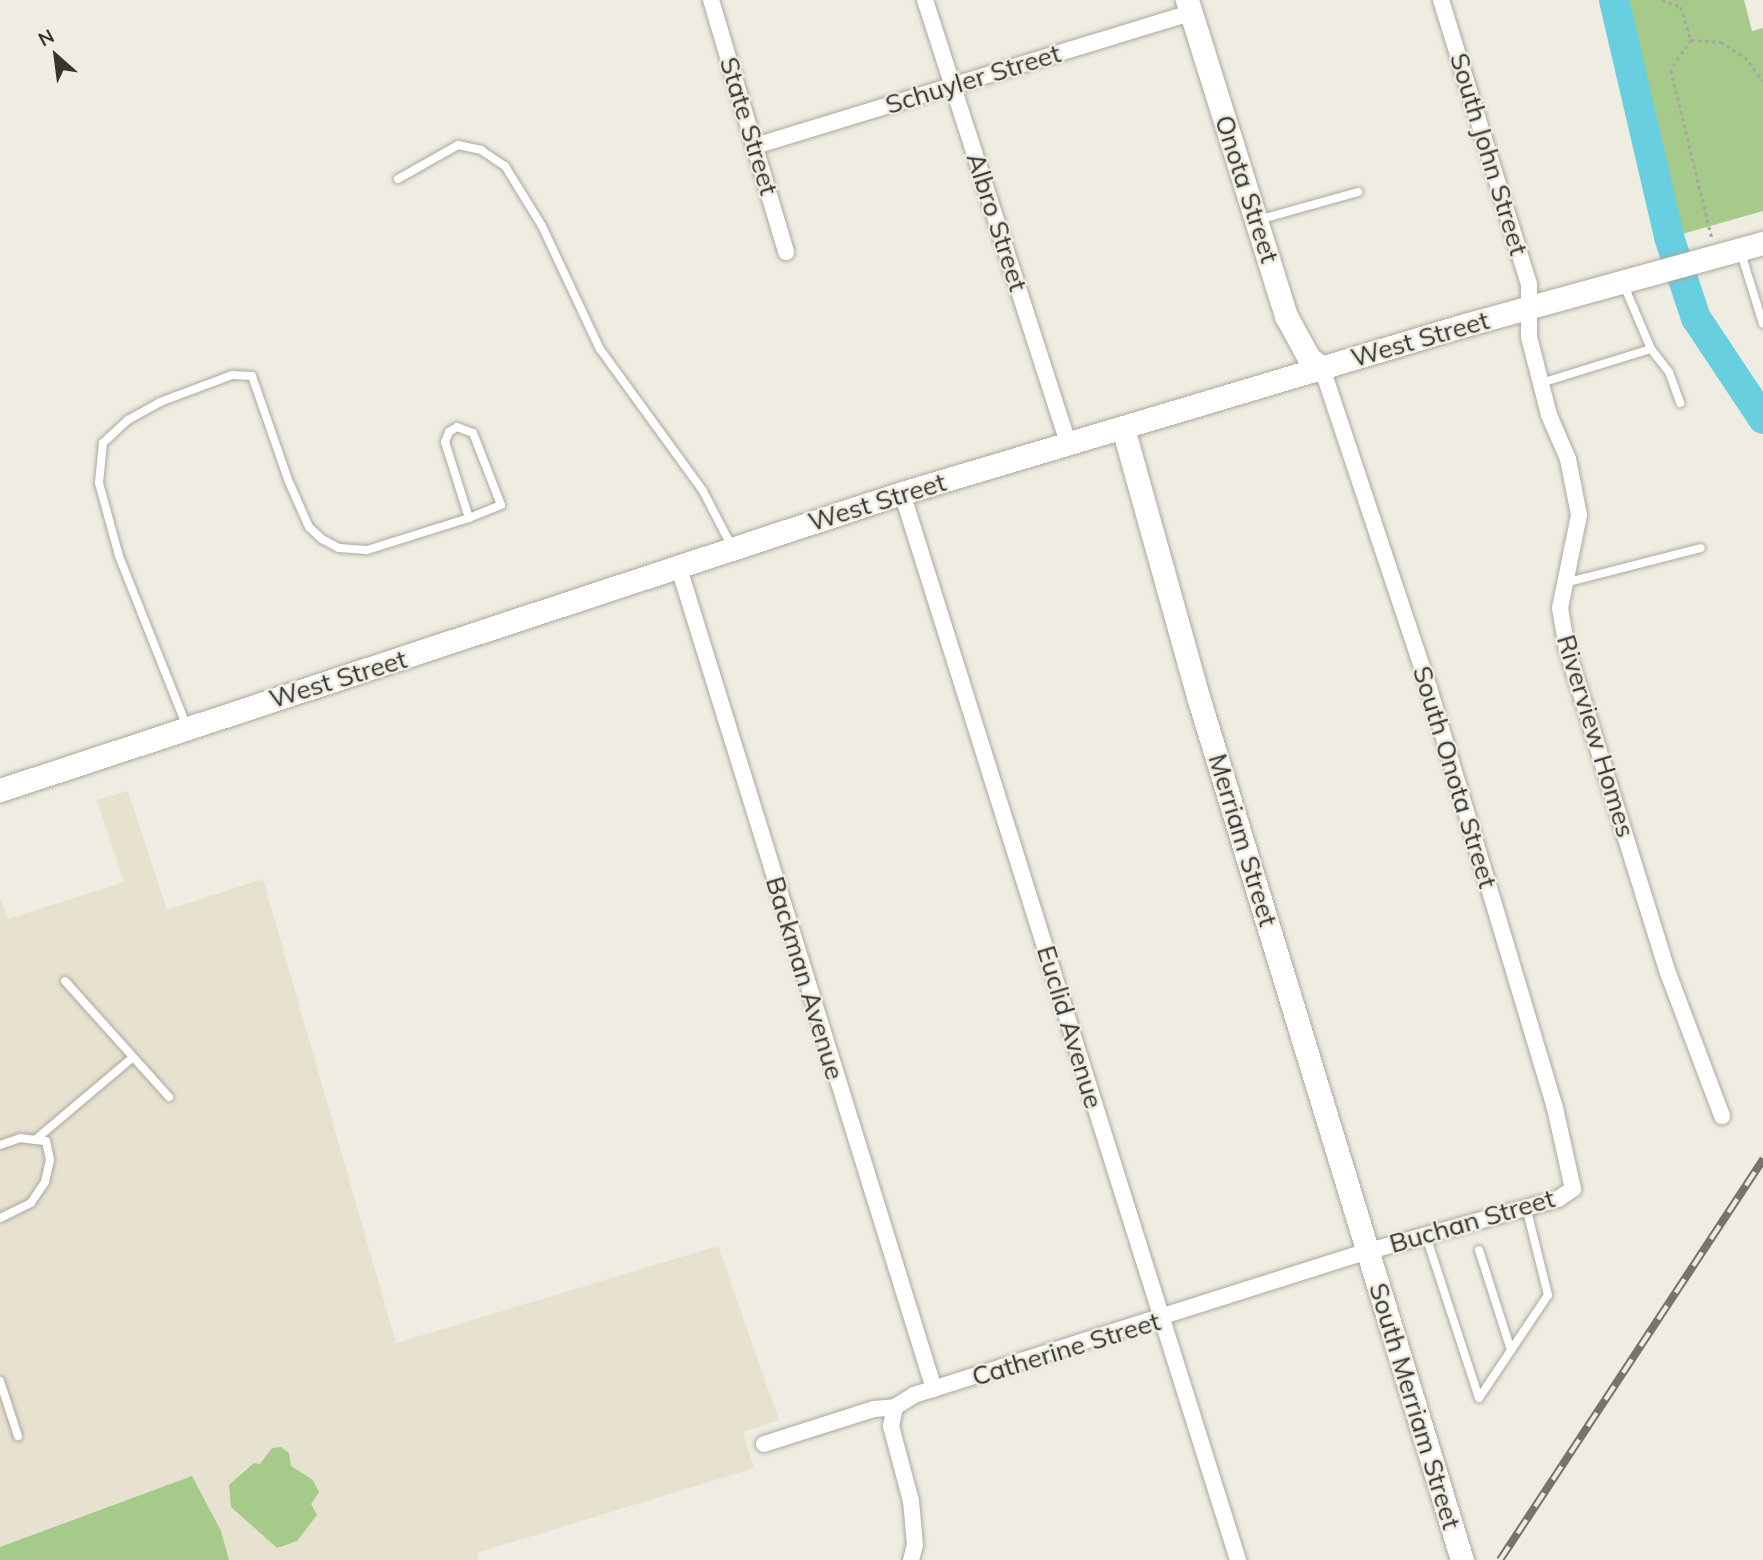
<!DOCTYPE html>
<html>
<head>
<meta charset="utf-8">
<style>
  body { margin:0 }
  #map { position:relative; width:1763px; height:1560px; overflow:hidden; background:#efece1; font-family:Mulish,sans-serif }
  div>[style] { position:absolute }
  .built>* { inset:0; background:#e7e2d0 }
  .green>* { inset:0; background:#a5ca8a }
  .river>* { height:30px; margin:-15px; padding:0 15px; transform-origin:15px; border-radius:15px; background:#67cfe0 }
  .path>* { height:2.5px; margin-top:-1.25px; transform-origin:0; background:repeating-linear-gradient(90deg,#a9a69e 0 3.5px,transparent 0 7px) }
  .roads { filter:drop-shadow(0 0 2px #aba89e) drop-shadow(0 0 2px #aba89e) }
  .lane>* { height:8px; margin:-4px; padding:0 4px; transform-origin:4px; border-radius:4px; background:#fff }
  .street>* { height:16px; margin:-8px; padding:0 8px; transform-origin:8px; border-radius:8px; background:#fff }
  .secondary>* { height:23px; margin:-11.5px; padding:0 11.5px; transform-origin:11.5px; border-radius:11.5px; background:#fff }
  .rail>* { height:8px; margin-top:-4px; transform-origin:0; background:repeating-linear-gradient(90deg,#efece1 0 16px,#76746e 0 32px); box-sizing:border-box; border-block:2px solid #76746e }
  span { translate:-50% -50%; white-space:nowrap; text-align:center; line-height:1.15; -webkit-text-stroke:5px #efece1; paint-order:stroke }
  .street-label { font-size:26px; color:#353430 }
  .north { position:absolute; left:21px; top:21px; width:70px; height:70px; -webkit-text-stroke:5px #efece1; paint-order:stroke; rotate:332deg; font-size:19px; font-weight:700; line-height:28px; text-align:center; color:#353430 }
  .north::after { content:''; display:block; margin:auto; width:24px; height:32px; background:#353430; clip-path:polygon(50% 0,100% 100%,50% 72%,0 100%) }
</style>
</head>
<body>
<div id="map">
  <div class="built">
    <div style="clip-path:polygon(128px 791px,167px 910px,263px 879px,396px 1343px,718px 1246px,779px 1420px,743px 1432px,754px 1468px,477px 1553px,479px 1560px,0 1560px,0 898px,8px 919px,124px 882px,97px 800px)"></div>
  </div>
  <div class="green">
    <div style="clip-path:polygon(1629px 0,1744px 0,1752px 31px,1763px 28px,1763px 211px,1682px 234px)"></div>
    <div style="clip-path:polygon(281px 1447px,289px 1453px,291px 1466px,313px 1480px,319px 1492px,311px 1504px,317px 1515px,297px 1541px,277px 1548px,231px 1507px,229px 1485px,254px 1463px,260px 1464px,272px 1448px)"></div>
    <div style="clip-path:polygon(192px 1476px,221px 1531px,229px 1560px,0 1560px,0 1547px)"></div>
  </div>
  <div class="river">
    <div style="left:1614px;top:0;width:243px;rotate:76.9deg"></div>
    <div style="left:1669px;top:237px;width:85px;rotate:71.6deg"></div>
    <div style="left:1696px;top:318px;width:121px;rotate:56.4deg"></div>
  </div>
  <div class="path">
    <div style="left:1662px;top:0;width:20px;rotate:20deg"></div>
    <div style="left:1681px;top:7px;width:34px;rotate:73deg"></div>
    <div style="left:1691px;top:40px;width:36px;rotate:124deg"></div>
    <div style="left:1671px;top:70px;width:173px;rotate:76.3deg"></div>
    <div style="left:1691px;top:40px;width:30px;rotate:4deg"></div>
    <div style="left:1721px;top:42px;width:28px;rotate:32deg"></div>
    <div style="left:1745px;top:57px;width:30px;rotate:53deg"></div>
  </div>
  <div class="roads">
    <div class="lane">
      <div style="left:398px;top:179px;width:69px;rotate:-29.5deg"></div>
      <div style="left:458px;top:145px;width:24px;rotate:12deg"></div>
      <div style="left:481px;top:150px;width:29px;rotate:34deg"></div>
      <div style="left:505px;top:166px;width:70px;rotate:58.3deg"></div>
      <div style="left:542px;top:226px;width:136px;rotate:64.8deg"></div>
      <div style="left:600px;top:349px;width:175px;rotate:54deg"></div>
      <div style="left:703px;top:491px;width:63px;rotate:62.6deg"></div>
      <div style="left:1258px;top:220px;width:104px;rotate:-15.6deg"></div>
      <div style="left:1740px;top:250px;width:77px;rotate:72.7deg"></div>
      <div style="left:1651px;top:349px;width:29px;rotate:52deg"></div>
      <div style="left:1669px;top:372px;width:33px;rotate:70deg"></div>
      <div style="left:1541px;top:383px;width:115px;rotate:-17.2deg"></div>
      <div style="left:1651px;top:349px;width:72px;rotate:-113deg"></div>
      <div style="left:457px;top:427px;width:17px;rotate:21deg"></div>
      <div style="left:473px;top:433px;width:77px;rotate:68.7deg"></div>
      <div style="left:501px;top:505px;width:35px;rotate:158deg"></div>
      <div style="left:469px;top:518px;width:80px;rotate:-107.5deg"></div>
      <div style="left:445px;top:442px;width:11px;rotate:-68deg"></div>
      <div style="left:449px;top:432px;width:9px;rotate:-32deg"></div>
      <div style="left:1565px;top:583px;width:140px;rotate:-14.4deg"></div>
      <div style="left:187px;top:727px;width:184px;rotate:-111.7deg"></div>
      <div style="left:119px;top:556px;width:76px;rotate:-105.3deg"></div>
      <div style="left:99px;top:483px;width:40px;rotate:-84.3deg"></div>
      <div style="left:103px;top:443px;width:34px;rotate:-43deg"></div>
      <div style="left:128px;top:420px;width:37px;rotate:-29deg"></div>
      <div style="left:160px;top:402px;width:77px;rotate:-20.6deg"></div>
      <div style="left:232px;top:375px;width:20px;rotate:3deg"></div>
      <div style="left:252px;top:376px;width:112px;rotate:70.8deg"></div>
      <div style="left:289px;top:482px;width:49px;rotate:66deg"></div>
      <div style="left:309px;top:527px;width:18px;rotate:43deg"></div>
      <div style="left:322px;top:539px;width:19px;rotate:28deg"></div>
      <div style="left:339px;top:548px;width:28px;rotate:4deg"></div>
      <div style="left:367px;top:550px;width:107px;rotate:-17.4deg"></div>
      <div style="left:65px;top:981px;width:156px;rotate:48.1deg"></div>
      <div style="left:35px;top:1140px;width:127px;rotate:-40.2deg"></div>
      <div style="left:0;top:1145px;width:21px;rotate:-19deg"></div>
      <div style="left:20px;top:1138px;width:26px;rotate:7deg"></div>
      <div style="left:46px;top:1141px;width:19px;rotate:78deg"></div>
      <div style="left:50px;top:1160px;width:23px;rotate:103deg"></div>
      <div style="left:45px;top:1182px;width:25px;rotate:124deg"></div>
      <div style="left:31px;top:1203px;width:34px;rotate:154deg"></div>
      <div style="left:1426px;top:1236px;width:170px;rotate:71.9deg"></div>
      <div style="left:1479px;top:1398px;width:124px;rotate:-56.2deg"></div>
      <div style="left:1548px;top:1295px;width:91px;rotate:-104deg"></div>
      <div style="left:1479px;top:1250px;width:105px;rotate:72.3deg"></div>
      <div style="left:0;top:1381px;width:58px;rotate:71.9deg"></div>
    </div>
    <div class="street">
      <div style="left:711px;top:0;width:263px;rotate:73.4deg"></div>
      <div style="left:925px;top:0;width:466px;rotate:72.1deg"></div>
      <div style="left:1441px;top:0;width:297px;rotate:72.8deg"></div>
      <div style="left:1529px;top:284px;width:53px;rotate:90deg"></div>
      <div style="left:1529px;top:337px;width:81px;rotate:75.6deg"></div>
      <div style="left:1549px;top:415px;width:48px;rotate:66.6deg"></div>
      <div style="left:1568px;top:459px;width:57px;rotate:78.9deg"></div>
      <div style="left:1579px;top:515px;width:95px;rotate:101.5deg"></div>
      <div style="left:1560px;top:608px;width:42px;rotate:80.3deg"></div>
      <div style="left:1567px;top:649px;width:339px;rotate:72.7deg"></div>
      <div style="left:1668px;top:973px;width:153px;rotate:69.3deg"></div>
      <div style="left:755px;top:146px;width:456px;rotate:-17deg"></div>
      <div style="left:902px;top:493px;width:1119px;rotate:72.52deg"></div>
      <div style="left:678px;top:565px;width:863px;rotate:72.74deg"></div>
      <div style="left:895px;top:1407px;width:19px;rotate:102deg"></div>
      <div style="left:891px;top:1426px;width:78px;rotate:75.1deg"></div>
      <div style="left:911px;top:1501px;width:44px;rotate:84.8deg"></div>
      <div style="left:915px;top:1545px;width:16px;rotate:105deg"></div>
      <div style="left:764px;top:1444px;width:115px;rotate:-17.7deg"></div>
      <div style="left:874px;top:1409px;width:21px;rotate:-5deg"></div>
      <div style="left:895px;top:1407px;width:22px;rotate:-32deg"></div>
      <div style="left:914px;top:1395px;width:477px;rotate:-17.6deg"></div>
      <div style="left:1369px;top:1251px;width:196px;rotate:-15.4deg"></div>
      <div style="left:1558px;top:1199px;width:18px;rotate:-34deg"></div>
      <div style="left:1573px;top:1189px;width:83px;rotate:-102.5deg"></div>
      <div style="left:1555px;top:1108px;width:438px;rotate:-106.7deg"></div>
      <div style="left:1429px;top:688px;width:337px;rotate:-108.5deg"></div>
    </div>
    <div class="secondary">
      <div style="left:1187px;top:0;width:331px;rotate:72.6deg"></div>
      <div style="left:1286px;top:316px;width:48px;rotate:61.3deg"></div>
      <div style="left:1309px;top:358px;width:16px;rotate:38deg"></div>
      <div style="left:1123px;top:428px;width:286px;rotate:74.4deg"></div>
      <div style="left:1200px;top:703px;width:896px;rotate:73deg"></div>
      <div style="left:0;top:790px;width:950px;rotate:-18.23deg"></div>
      <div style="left:902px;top:493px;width:588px;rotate:-16.62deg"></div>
      <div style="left:1465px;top:325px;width:309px;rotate:-15.4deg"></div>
    </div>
  </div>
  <div class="rail">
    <div style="left:1500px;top:1560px;width:480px;rotate:-56.7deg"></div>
  </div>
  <div class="street-label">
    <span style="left:973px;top:79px;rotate:-17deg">Schuyler Street</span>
    <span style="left:749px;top:126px;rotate:73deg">State Street</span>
    <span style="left:1489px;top:154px;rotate:73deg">South John Street</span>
    <span style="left:1247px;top:189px;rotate:72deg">Onota Street</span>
    <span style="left:997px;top:222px;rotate:72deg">Albro Street</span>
    <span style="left:1420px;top:339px;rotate:-16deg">West Street</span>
    <span style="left:877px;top:502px;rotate:-17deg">West Street</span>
    <span style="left:338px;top:679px;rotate:-17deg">West Street</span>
    <span style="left:1596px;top:736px;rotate:73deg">Riverview Homes</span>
    <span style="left:1455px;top:777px;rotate:73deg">South Onota Street</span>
    <span style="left:1243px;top:840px;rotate:73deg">Merriam Street</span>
    <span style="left:805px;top:978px;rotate:73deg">Backman Avenue</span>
    <span style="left:1070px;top:1027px;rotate:73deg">Euclid Avenue</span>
    <span style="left:1472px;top:1221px;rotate:-16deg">Buchan Street</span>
    <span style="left:1066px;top:1349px;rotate:-17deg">Catherine Street</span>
    <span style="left:1415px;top:1406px;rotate:73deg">South Merriam Street</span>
  </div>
  <div class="north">N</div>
</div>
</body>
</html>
